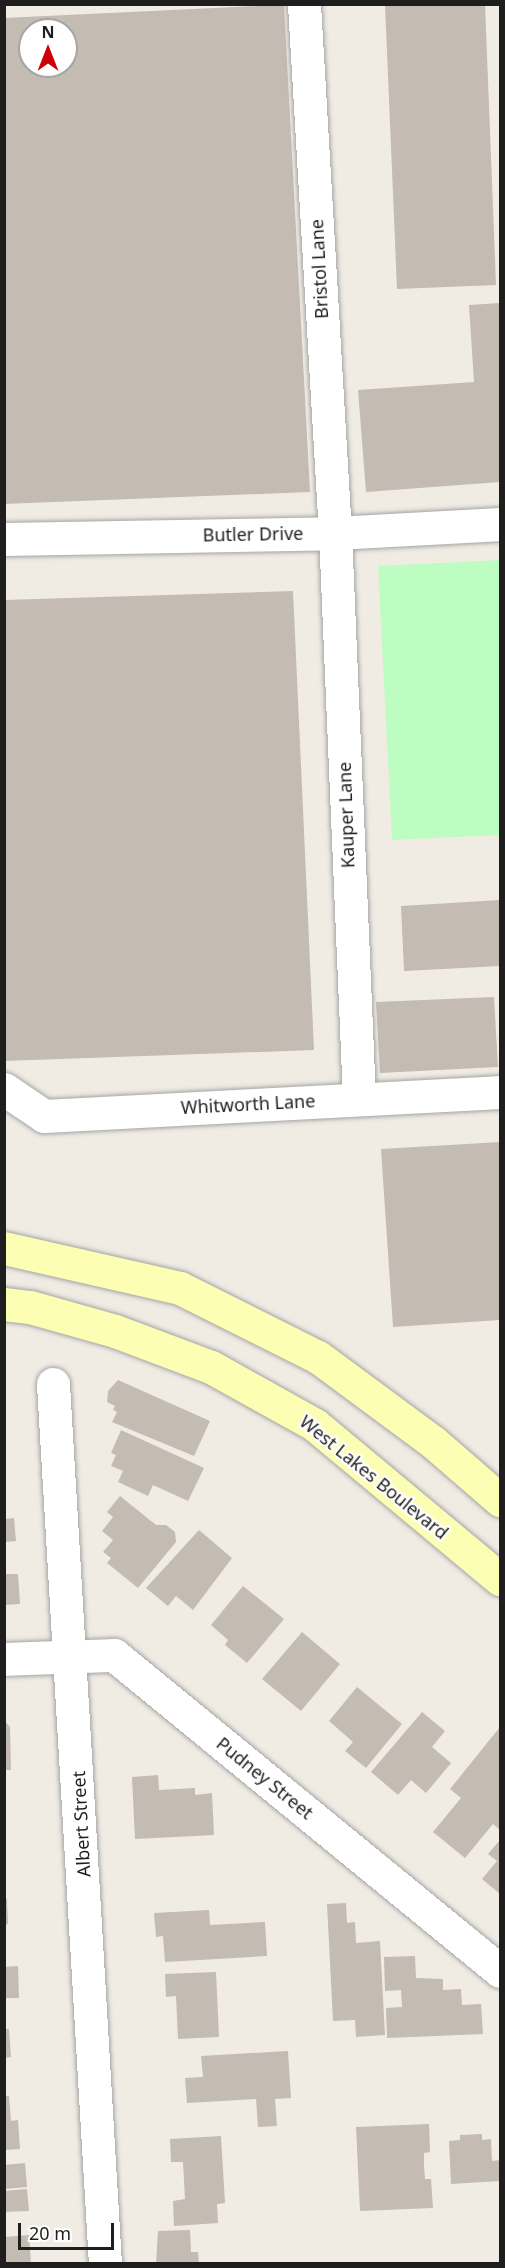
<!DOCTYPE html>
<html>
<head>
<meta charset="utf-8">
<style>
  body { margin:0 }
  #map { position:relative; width:505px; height:2268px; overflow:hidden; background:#f0ece4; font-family:"Noto Sans",sans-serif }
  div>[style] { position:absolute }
  .park>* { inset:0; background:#befdc1 }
  .building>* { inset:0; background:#c4bbb3 }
  .roads { filter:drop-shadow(0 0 2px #a5a5a5) drop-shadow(0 0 2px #a5a5a5) }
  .street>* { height:33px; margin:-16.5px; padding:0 16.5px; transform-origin:16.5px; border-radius:16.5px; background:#fff }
  .secondary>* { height:33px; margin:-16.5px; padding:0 16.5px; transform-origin:16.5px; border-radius:16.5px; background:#fcfeb4 }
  span { translate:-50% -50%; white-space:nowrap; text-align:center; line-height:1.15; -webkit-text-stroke:4.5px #fff; paint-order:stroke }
  .street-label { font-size:18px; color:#1e1e1e }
  .frame { position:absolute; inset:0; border:6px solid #1e1e1e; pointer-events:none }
  .north { position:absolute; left:18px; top:18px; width:60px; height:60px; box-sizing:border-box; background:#fff; border:2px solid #a5a5a5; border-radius:50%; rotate:0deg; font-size:16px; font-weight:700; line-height:24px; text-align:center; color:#1e1e1e }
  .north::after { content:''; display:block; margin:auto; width:21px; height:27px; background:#cd0007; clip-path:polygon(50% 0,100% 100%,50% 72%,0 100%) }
  .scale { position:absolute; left:18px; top:2223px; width:96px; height:27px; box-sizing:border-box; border:3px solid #1e1e1e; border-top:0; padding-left:8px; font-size:18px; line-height:21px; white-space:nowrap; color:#1e1e1e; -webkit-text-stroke:4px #fff; paint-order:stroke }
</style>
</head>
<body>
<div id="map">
  <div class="park">
    <div style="clip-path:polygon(500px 560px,500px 835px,392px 840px,378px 566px)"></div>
  </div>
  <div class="building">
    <div style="clip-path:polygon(385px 4px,485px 4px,496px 285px,397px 289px)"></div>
    <div style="clip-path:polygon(evenodd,278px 5px,284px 5px,310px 492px,4px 504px,4px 18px,278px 5px,30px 30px,66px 30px,66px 66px,30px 66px,30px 30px)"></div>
    <div style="clip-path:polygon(500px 303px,500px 482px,366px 492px,358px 390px,474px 382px,469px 305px)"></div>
    <div style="clip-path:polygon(293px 591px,314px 1050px,4px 1061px,4px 600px)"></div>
    <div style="clip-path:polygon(500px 900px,500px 966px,404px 971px,401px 906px)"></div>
    <div style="clip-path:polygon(494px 997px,498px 1067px,380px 1073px,376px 1002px)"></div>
    <div style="clip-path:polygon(500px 1142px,500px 1320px,393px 1327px,381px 1149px)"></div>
    <div style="clip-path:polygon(118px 1380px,210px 1421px,194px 1456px,112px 1422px,117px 1412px,113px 1410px,115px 1406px,107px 1402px,108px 1391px)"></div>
    <div style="clip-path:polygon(121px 1430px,204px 1468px,188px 1501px,153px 1485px,148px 1496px,118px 1482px,123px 1471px,111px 1466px,116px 1455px,111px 1453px)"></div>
    <div style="clip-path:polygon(120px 1496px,156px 1525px,166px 1525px,175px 1532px,176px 1542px,138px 1588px,107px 1563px,111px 1558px,103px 1552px,113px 1540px,102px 1531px,113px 1517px,107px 1512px)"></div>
    <div style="clip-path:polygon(14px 1518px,16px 1541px,5px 1542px,5px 1519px)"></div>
    <div style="clip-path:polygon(199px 1530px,232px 1558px,193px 1610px,176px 1596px,168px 1606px,146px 1588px)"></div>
    <div style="clip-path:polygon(4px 1574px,18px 1574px,20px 1604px,4px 1605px)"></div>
    <div style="clip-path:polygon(243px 1586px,284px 1619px,247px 1663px,225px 1645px,228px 1640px,211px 1625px)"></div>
    <div style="clip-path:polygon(302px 1632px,340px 1664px,301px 1711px,262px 1679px)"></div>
    <div style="clip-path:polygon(357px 1687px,402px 1724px,366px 1768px,345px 1751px,353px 1742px,329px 1721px)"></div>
    <div style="clip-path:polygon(422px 1712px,445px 1731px,432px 1747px,451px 1763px,426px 1793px,411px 1780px,398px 1795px,371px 1772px)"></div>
    <div style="clip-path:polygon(4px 1720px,10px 1727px,11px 1770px,4px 1770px)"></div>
    <div style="clip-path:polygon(500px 1727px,500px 1830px,493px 1824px,465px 1858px,433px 1832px,461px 1798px,450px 1789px)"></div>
    <div style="clip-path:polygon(158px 1775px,159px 1790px,195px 1788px,195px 1795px,212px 1793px,214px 1835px,135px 1839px,132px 1777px)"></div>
    <div style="clip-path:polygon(500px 1840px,500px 1894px,482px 1879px,497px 1861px,488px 1854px)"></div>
    <div style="clip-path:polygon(7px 1899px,8px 1924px,4px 1925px,4px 1900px)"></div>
    <div style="clip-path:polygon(346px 1903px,347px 1923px,355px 1922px,356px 1943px,380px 1941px,385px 2035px,356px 2037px,355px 2020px,333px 2021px,327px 1904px)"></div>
    <div style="clip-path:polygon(209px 1910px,210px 1925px,265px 1922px,267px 1956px,165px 1962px,163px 1936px,156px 1937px,154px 1913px)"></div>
    <div style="clip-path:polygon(415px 1956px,416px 1978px,443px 1979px,443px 1990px,461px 1989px,462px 2005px,481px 2004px,483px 2034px,387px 2038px,386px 2008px,402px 2007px,401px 1990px,385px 1991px,384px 1957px)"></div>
    <div style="clip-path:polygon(18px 1966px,19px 1998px,4px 1998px,4px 1967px)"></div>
    <div style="clip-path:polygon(216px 1972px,219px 2037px,178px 2039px,176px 1996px,166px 1997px,165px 1974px)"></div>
    <div style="clip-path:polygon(4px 2029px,9px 2029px,11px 2057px,4px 2058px)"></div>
    <div style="clip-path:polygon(288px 2051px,291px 2098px,275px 2099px,277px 2126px,258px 2127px,256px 2099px,187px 2103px,185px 2078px,203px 2077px,201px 2056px)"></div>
    <div style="clip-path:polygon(4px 2096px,9px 2096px,11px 2121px,18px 2120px,20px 2149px,4px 2150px)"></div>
    <div style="clip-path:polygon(429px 2124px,430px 2152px,424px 2153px,424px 2166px,425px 2179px,431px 2179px,433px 2208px,360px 2211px,356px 2127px)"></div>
    <div style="clip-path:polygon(482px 2134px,482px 2140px,491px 2139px,492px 2161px,500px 2160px,500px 2181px,451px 2184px,449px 2141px,460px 2140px,460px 2135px)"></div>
    <div style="clip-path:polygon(221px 2136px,225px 2203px,217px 2204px,218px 2223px,174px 2226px,173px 2201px,185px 2199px,183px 2162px,171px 2162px,170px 2139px)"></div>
    <div style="clip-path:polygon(25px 2163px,27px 2187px,4px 2189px,4px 2165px)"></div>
    <div style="clip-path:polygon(27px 2189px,29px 2211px,4px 2212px,4px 2191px)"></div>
    <div style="clip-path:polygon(190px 2230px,191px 2252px,198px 2252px,199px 2264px,156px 2264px,158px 2231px)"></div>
    <div style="clip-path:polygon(29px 2235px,31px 2264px,4px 2264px,4px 2237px)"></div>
  </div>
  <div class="roads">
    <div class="street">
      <div style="left:304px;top:4px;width:530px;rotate:86.65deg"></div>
      <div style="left:335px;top:533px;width:566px;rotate:87.57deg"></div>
      <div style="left:4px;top:539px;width:331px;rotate:-1deg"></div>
      <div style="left:335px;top:533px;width:165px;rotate:-3.1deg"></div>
      <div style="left:4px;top:1089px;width:48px;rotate:34deg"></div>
      <div style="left:44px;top:1116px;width:457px;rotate:-3deg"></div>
      <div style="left:53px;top:1384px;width:882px;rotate:86.62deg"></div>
      <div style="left:4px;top:1659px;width:110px;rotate:-2.1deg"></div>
      <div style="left:114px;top:1655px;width:499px;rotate:39.3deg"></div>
    </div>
    <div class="secondary">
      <div style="left:4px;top:1248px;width:180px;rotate:12.8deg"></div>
      <div style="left:180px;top:1288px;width:154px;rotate:26.6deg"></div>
      <div style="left:318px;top:1357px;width:143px;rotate:36.5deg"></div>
      <div style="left:433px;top:1442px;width:89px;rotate:40.9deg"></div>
      <div style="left:4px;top:1304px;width:26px;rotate:7deg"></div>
      <div style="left:30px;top:1307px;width:88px;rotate:15.8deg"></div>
      <div style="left:115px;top:1331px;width:103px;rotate:20.6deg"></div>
      <div style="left:211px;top:1367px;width:119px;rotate:29.1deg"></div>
      <div style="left:315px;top:1425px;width:241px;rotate:39.8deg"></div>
    </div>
  </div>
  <div class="street-label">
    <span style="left:319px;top:269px;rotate:-93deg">Bristol Lane</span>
    <span style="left:253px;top:534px;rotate:-1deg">Butler Drive</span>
    <span style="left:346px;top:815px;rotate:-92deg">Kauper Lane</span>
    <span style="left:248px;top:1104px;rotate:-3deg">Whitworth Lane</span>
    <span style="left:374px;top:1477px;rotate:39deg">West Lakes Boulevard</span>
    <span style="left:265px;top:1778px;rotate:39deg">Pudney Street</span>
    <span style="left:81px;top:1824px;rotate:-93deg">Albert Street</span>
  </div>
  <div class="frame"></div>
  <div class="north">N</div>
  <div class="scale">20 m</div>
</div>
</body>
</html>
